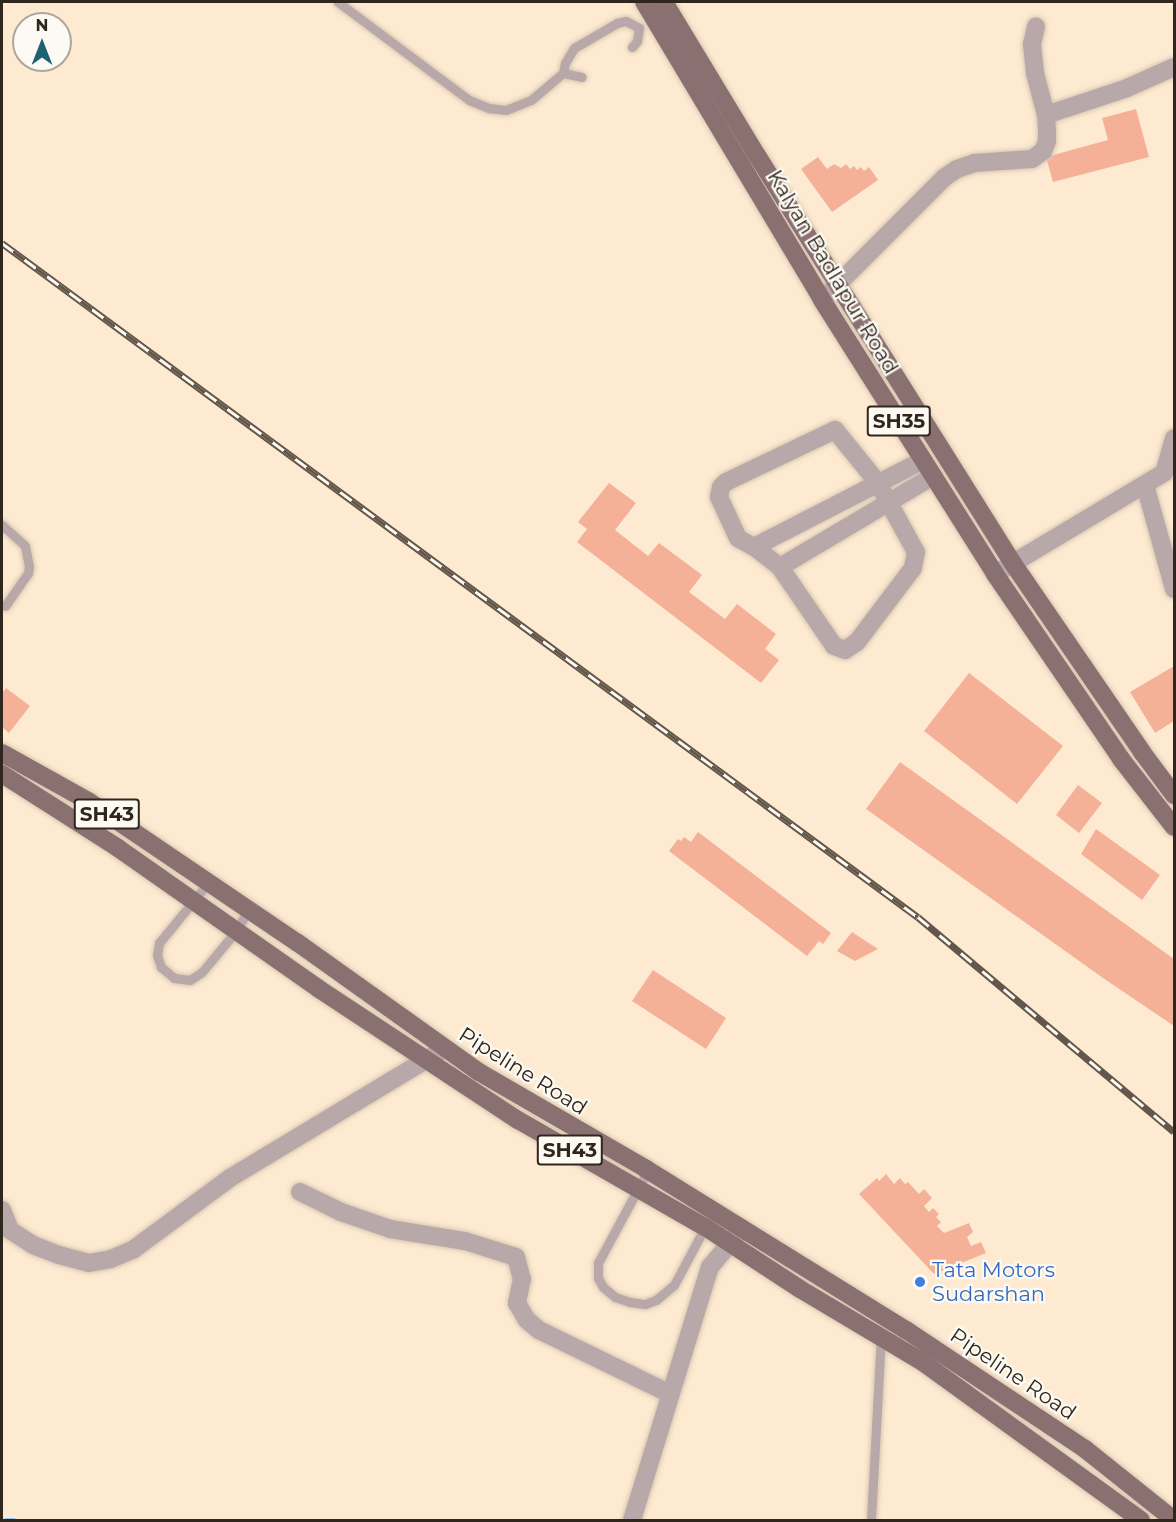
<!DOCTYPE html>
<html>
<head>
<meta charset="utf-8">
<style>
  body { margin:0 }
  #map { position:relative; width:1176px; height:1522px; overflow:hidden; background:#fdead1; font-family:Montserrat,sans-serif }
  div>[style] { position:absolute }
  .stream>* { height:4.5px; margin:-2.25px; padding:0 2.25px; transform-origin:2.25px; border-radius:2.25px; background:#99c2f6 }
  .building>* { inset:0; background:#f5b198 }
  .roads { filter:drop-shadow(0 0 2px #d8c7b1) drop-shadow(0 0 2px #d8c7b1) }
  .service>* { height:9px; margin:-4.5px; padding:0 4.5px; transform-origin:4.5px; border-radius:4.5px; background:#b8a8a9 }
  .minor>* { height:18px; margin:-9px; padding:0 9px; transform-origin:9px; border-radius:9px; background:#b8a8a9 }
  .primary>* { height:18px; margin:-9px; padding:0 9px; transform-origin:9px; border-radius:9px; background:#8a7071 }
  .rail>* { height:7px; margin-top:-3.5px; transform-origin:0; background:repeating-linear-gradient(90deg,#fdfaf4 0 14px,#62574a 0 28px); box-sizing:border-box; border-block:2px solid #62574a }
  .dots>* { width:16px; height:16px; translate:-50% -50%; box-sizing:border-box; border:3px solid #fdfaf4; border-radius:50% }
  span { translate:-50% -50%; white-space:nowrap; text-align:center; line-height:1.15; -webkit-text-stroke:4.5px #fdfaf4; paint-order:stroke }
  .shield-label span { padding:2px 4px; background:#fdfaf4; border:2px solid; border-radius:4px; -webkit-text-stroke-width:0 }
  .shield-label { font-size:20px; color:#2f271e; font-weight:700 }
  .street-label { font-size:21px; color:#2f271e }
  .shop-label { font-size:21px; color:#366cbe }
  .left { translate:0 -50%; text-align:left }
  .frame { position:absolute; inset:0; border:3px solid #2f271e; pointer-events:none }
  .north { position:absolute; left:12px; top:12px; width:60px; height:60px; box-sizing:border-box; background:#fdfaf4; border:2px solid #aba69e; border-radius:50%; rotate:0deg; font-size:16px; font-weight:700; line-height:24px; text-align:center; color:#2f271e }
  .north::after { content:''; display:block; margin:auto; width:21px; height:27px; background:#1b6372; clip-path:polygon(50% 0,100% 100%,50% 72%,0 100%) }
</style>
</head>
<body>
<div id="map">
  <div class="stream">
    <div style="left:6px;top:1520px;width:8px"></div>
  </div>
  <div class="building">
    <div style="clip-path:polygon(1136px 109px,1149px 157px,1053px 182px,1046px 157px,1108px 140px,1102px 118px)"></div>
    <div style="clip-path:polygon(818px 157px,827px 169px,834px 164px,841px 168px,846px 164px,850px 169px,854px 166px,857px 170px,861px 167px,864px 171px,869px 167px,878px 180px,832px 212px,801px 169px)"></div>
    <div style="clip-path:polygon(609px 483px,636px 503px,615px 530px,648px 556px,659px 543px,702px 575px,689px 592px,725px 619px,737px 604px,776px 634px,765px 649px,779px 660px,761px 683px,577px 542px,587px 529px,578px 522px)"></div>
    <div style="clip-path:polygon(1174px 666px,1174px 721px,1155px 733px,1130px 692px)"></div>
    <div style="clip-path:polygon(969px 673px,1063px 746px,1017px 804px,924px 731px)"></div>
    <div style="clip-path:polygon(6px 688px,30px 706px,9px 733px,2px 727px,2px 693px)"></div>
    <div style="clip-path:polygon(900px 762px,1174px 959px,1174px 1026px,1103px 978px,866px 809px)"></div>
    <div style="clip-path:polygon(1078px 785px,1102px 803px,1079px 833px,1056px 815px)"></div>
    <div style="clip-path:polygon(1096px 829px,1160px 875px,1142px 900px,1081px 854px)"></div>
    <div style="clip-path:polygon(698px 832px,831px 933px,823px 944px,819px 941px,807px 956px,669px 851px,678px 839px,681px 841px,684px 837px,691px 842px)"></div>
    <div style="clip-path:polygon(852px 932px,878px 949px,855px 961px,837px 951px)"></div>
    <div style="clip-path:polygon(653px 970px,726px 1018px,706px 1049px,632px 1001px)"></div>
    <div style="clip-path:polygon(886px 1174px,894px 1184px,900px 1178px,905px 1184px,908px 1182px,919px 1194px,924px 1189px,932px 1198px,924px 1206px,929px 1212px,933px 1208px,939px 1214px,936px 1217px,941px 1222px,937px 1226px,944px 1233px,969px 1223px,973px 1232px,967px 1237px,971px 1246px,981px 1242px,986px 1253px,934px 1274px,859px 1194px,877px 1178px,879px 1181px)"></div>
  </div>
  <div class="roads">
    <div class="service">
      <div style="left:338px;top:2px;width:164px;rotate:36.8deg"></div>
      <div style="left:469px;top:100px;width:22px;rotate:22deg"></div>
      <div style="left:489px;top:108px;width:17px;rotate:7deg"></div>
      <div style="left:506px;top:110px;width:27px;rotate:-22deg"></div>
      <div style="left:531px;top:100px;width:42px;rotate:-40.2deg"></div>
      <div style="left:563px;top:73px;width:10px;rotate:-79deg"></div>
      <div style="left:565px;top:63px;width:17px;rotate:-59deg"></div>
      <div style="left:574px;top:48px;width:50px;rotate:-30.2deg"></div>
      <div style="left:617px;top:23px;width:9px;rotate:-13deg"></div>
      <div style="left:626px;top:21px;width:15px;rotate:28deg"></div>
      <div style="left:632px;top:47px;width:8px;rotate:-50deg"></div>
      <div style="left:637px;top:41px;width:13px;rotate:-81deg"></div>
      <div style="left:563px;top:73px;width:19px;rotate:12deg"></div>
      <div style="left:2px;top:525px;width:31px;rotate:42deg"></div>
      <div style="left:25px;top:546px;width:20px;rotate:79deg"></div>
      <div style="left:29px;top:566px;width:7px;rotate:98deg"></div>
      <div style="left:28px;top:573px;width:40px;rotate:124.9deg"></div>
      <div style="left:208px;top:883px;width:77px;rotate:129.2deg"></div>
      <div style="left:159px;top:943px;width:12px;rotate:99deg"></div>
      <div style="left:157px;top:955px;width:13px;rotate:72deg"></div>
      <div style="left:161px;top:967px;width:17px;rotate:40deg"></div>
      <div style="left:174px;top:978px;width:16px;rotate:7deg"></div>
      <div style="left:190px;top:980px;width:14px;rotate:-34deg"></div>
      <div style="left:202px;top:972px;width:53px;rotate:-50.3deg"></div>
      <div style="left:236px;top:931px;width:24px;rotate:-60deg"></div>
      <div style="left:648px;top:1170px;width:106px;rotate:118.3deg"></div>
      <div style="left:598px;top:1263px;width:15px;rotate:90deg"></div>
      <div style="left:598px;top:1278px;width:10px;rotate:61deg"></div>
      <div style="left:603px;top:1287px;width:16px;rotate:40deg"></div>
      <div style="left:615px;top:1297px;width:16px;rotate:18deg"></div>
      <div style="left:630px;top:1302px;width:15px;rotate:8deg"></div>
      <div style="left:645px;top:1304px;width:12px;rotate:-20deg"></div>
      <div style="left:656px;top:1300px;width:23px;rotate:-40deg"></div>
      <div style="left:674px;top:1285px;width:66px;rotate:-61.9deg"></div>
      <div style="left:871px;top:1520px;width:183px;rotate:-86.9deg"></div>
    </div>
    <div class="minor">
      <div style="left:1046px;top:115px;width:85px;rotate:-18.4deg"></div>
      <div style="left:1127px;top:88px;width:51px;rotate:-24.1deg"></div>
      <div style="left:822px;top:300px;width:174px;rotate:-45deg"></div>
      <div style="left:945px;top:177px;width:14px;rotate:-34deg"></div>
      <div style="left:957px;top:169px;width:18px;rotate:-19deg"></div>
      <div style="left:974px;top:163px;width:58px;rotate:-3.9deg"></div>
      <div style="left:1032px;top:159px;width:14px;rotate:-36deg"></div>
      <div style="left:1043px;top:151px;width:11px;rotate:-68deg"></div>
      <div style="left:1047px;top:141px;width:9px;rotate:-90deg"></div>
      <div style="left:1047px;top:132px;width:17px;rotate:-93deg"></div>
      <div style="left:1046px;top:115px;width:43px;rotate:-104.7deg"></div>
      <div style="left:1035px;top:73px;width:29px;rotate:-96deg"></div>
      <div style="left:1032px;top:44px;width:18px;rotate:-77deg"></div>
      <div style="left:835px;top:430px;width:68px;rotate:50.9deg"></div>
      <div style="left:878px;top:483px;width:79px;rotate:61.2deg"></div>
      <div style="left:916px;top:552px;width:16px;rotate:101deg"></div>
      <div style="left:913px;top:568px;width:93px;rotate:127.1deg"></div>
      <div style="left:857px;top:642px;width:14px;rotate:146deg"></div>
      <div style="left:845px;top:650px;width:12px;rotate:-160deg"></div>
      <div style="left:834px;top:646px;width:96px;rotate:-124.4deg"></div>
      <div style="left:780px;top:567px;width:33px;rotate:-142deg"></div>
      <div style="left:754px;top:547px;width:18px;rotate:-151deg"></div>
      <div style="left:738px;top:538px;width:45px;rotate:-114.9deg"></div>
      <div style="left:719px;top:497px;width:10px;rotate:-79deg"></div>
      <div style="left:721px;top:487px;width:7px;rotate:-45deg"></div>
      <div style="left:726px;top:482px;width:121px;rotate:-25.5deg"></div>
      <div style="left:1145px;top:485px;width:108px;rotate:74.4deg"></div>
      <div style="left:754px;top:547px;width:190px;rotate:-27.2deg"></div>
      <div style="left:780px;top:567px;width:178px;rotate:-30.7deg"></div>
      <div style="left:995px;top:574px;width:197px;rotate:-30.9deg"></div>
      <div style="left:1164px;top:473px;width:36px;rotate:-74deg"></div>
      <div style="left:300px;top:1192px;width:46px;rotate:26deg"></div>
      <div style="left:341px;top:1212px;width:52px;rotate:19.1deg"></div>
      <div style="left:390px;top:1229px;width:76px;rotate:9.1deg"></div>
      <div style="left:465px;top:1241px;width:53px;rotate:17.4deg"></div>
      <div style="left:516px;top:1257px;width:23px;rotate:75deg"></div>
      <div style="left:522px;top:1279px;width:25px;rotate:102deg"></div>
      <div style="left:517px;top:1303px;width:20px;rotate:60deg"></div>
      <div style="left:527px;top:1320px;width:16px;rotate:40deg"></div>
      <div style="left:539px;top:1330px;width:146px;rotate:26deg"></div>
      <div style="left:2px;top:1210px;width:22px;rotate:68deg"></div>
      <div style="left:10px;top:1230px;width:27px;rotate:33deg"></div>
      <div style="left:33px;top:1245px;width:28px;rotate:21deg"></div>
      <div style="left:59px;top:1255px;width:31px;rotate:15deg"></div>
      <div style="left:89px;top:1263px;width:22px;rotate:-10deg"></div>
      <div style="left:111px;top:1259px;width:25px;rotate:-23deg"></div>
      <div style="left:134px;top:1249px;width:119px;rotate:-36.5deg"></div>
      <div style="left:230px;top:1178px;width:250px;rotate:-31.1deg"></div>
      <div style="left:632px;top:1520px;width:265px;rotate:-72.9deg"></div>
      <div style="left:710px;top:1267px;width:47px;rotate:-50.2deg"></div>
    </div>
    <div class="primary">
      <div style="left:644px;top:2px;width:347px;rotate:59.1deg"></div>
      <div style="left:822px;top:300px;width:324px;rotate:57.7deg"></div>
      <div style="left:995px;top:574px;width:224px;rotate:55.7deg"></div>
      <div style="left:1121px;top:759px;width:86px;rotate:52.1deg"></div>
      <div style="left:664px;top:2px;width:181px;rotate:58.8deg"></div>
      <div style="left:758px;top:157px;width:478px;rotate:57.9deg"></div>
      <div style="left:1012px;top:562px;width:230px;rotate:55.6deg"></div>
      <div style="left:1142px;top:752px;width:54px;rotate:53.3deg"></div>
      <div style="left:2px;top:753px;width:98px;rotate:29.2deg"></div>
      <div style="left:88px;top:801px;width:254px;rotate:34.1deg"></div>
      <div style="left:298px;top:943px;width:222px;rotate:35.5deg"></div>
      <div style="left:479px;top:1072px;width:193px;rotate:30.1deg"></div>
      <div style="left:646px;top:1169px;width:306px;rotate:31.8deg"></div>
      <div style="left:906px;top:1330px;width:215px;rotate:33.6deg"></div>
      <div style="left:1085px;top:1449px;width:114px;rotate:38.6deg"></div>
      <div style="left:2px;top:774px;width:138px;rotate:32.5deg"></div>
      <div style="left:118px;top:848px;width:246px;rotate:35deg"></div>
      <div style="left:319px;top:989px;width:238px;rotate:33.4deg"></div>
      <div style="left:518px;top:1120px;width:215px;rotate:29.8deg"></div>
      <div style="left:705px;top:1227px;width:113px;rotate:33.1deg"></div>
      <div style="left:800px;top:1289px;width:144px;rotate:30.8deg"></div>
      <div style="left:924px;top:1363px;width:268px;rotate:35.9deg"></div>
    </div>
  </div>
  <div class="rail">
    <div style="left:2px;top:243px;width:1137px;rotate:36.35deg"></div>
    <div style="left:918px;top:917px;width:334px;rotate:40deg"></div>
  </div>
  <div class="dots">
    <div style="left:920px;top:1282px;background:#3f7fe0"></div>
  </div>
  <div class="shield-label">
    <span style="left:899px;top:421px">SH35</span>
    <span style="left:107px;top:814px">SH43</span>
    <span style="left:570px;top:1150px">SH43</span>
  </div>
  <div class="street-label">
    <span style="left:833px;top:272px;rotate:59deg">Kalyan Badlapur Road</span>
    <span style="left:523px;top:1071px;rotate:32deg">Pipeline Road</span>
    <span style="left:1013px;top:1374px;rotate:34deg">Pipeline Road</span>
  </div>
  <div class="shop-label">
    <span class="left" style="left:932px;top:1282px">Tata Motors<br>Sudarshan</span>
  </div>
  <div class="frame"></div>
  <div class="north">N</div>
</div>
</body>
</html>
